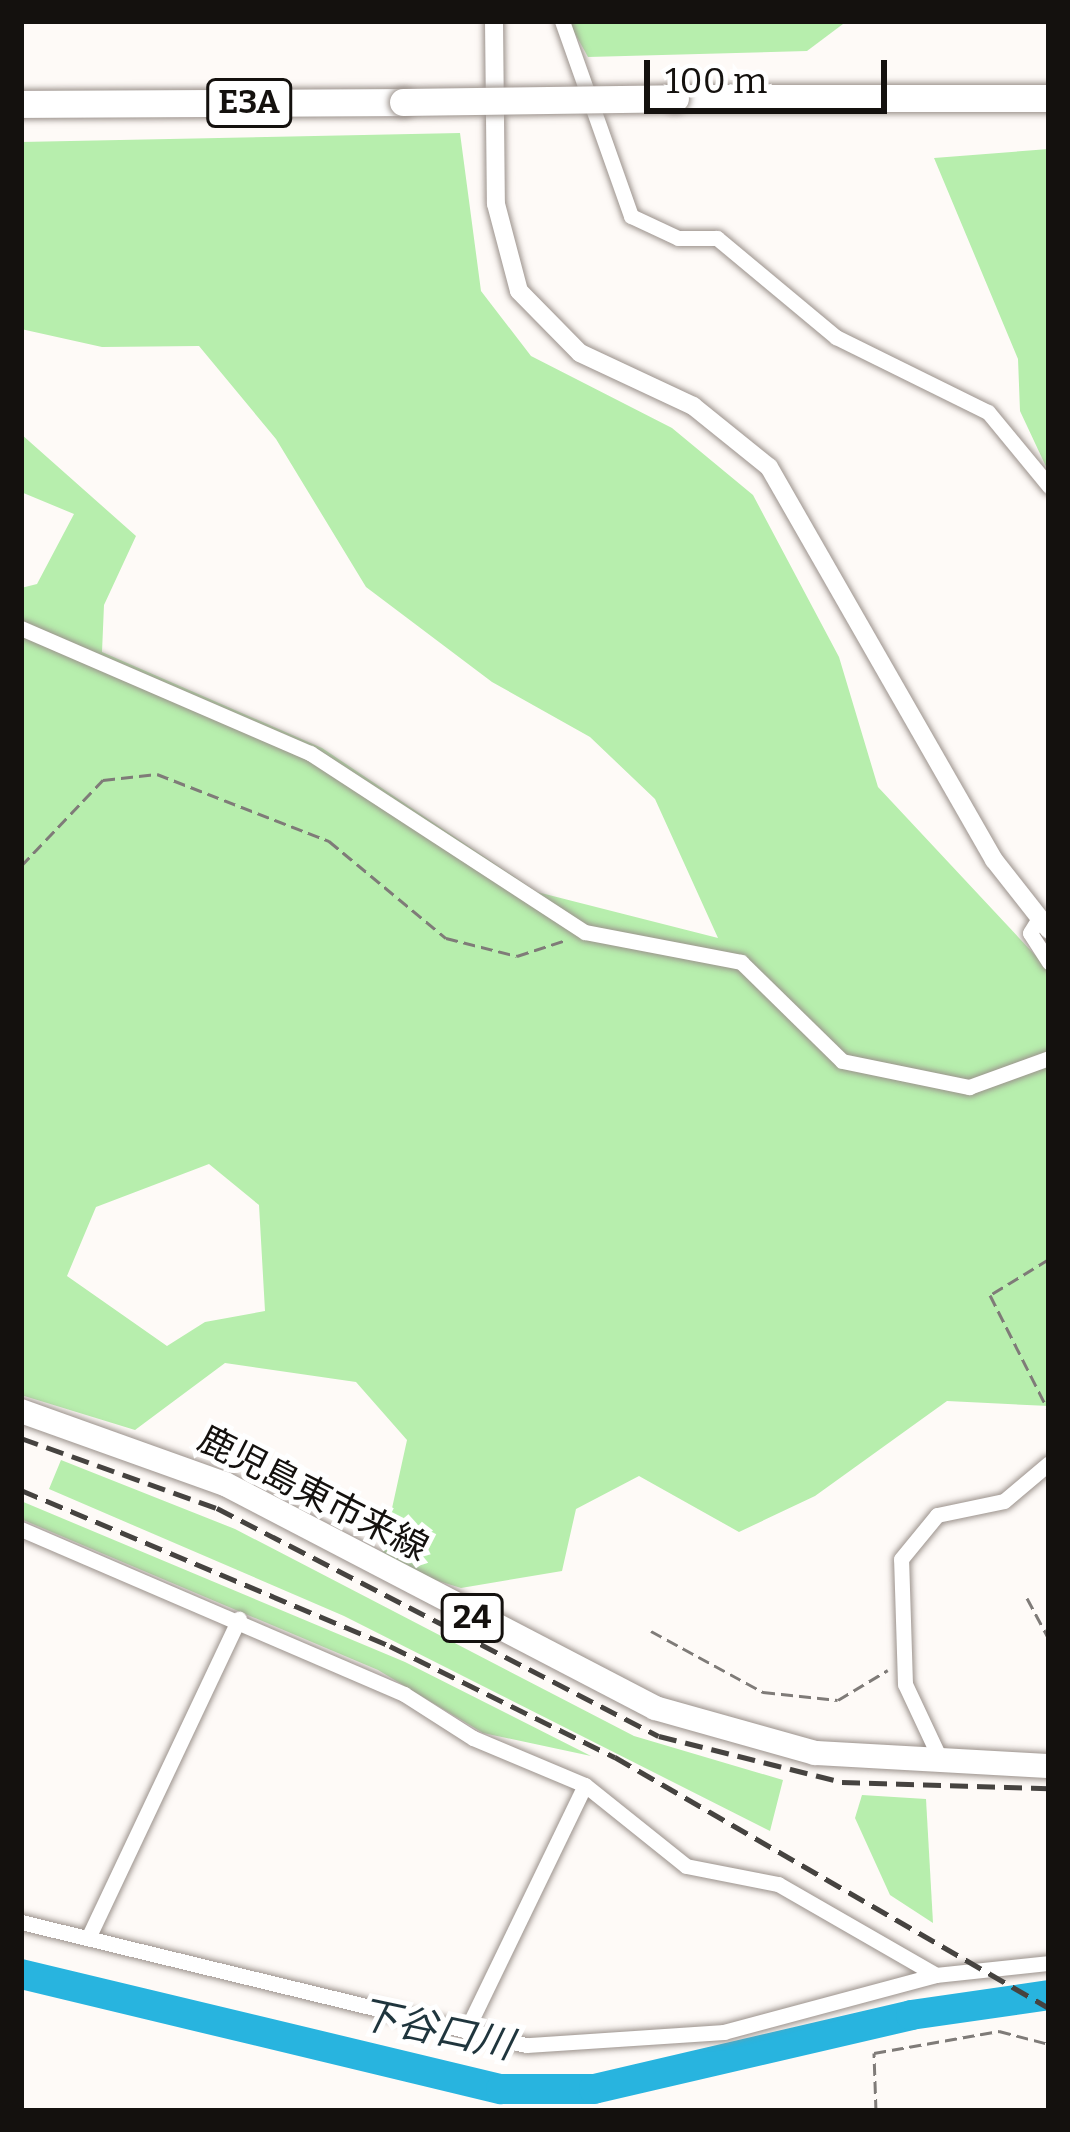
<!DOCTYPE html>
<html>
<head>
<meta charset="utf-8">
<style>
  body { margin:0 }
  #map { position:relative; width:1070px; height:2132px; overflow:hidden; background:#fefaf7; font-family:Bitter,"Noto Sans JP",serif }
  div>[style] { position:absolute }
  .green>* { inset:0; background:#b7eead }
  .river>* { height:30px; margin:-15px; padding:0 15px; transform-origin:15px; border-radius:15px; background:#28b4df }
  .path>* { height:3px; margin-top:-1.5px; transform-origin:0; background:repeating-linear-gradient(90deg,#7f7b78 0 12px,transparent 0 18px) }
  .roads { filter:drop-shadow(0 0 3px #9b928c) drop-shadow(0 0 3px #9b928c) }
  .minor>* { height:15px; margin:-7.5px; padding:0 7.5px; transform-origin:7.5px; border-radius:7.5px; background:#fff }
  .tertiary>* { height:18px; margin:-9px; padding:0 9px; transform-origin:9px; border-radius:9px; background:#fff }
  .primary>* { height:24px; margin:-12px; padding:0 12px; transform-origin:12px; border-radius:12px; background:#fff }
  .motorway>* { height:27px; margin:-13.5px; padding:0 13.5px; transform-origin:13.5px; border-radius:13.5px; background:#fff }
  .rail>* { height:4.5px; margin-top:-2.25px; transform-origin:0; background:repeating-linear-gradient(90deg,#464340 0 18px,transparent 0 27px) }
  .bridges { filter:drop-shadow(0 0 3px #9b928c) drop-shadow(0 0 3px #9b928c) }
  .motorway-bridge>* { height:27px; margin:-13.5px; padding:0 13.5px; transform-origin:13.5px; border-radius:13.5px; background:#fff }
  span { translate:-50% -50%; white-space:nowrap; text-align:center; line-height:1.15; -webkit-text-stroke:10px #fff; paint-order:stroke }
  .shield-label span { padding:3px 9px; background:#fff; border:3px solid; border-radius:9px; -webkit-text-stroke-width:0 }
  .shield-label { font-size:33px; color:#14110e; font-weight:700 }
  .street-label { font-size:36px; color:#14110e }
  .water-label { font-size:39px; color:#1f353d; font-style:italic }
  .frame { position:absolute; inset:0; border:24px solid #14110e; pointer-events:none }
  .scale { position:absolute; left:644px; top:60px; width:243px; height:54px; box-sizing:border-box; border:6px solid #14110e; border-top:0; padding-left:15px; font-size:36px; line-height:42px; white-space:nowrap; color:#14110e; -webkit-text-stroke:9px #fff; paint-order:stroke }
</style>
</head>
<body>
<div id="map">
  <div class="green">
    <div style="clip-path:polygon(568px 21px,847px 21px,807px 51px,588px 57px)"></div>
    <div style="clip-path:polygon(evenodd,460px 133px,481px 291px,531px 356px,672px 428px,753px 495px,839px 657px,878px 787px,1049px 970px,1049px 1406px,947px 1401px,815px 1496px,739px 1532px,639px 1476px,576px 1509px,562px 1571px,461px 1588px,380px 1563px,407px 1440px,356px 1382px,225px 1363px,135px 1430px,21px 1395px,21px 588px,37px 584px,74px 514px,21px 492px,21px 434px,136px 536px,104px 605px,102px 652px,322px 748px,537px 892px,718px 938px,655px 799px,590px 737px,492px 682px,366px 587px,276px 439px,199px 346px,102px 347px,21px 329px,21px 142px,460px 133px,209px 1164px,259px 1205px,265px 1311px,205px 1322px,167px 1346px,67px 1276px,96px 1207px,209px 1164px)"></div>
    <div style="clip-path:polygon(1049px 149px,1049px 473px,1020px 411px,1018px 359px,934px 158px)"></div>
    <div style="clip-path:polygon(61px 1460px,235px 1529px,634px 1736px,783px 1780px,770px 1831px,344px 1616px,49px 1489px)"></div>
    <div style="clip-path:polygon(21px 1501px,405px 1662px,591px 1756px,483px 1733px,378px 1670px,21px 1519px)"></div>
    <div style="clip-path:polygon(862px 1795px,926px 1799px,933px 1923px,890px 1895px,855px 1818px)"></div>
  </div>
  <div class="river">
    <div style="left:21px;top:1974px;width:494px;rotate:13.5deg"></div>
    <div style="left:501px;top:2089px;width:93px"></div>
    <div style="left:594px;top:2089px;width:326px;rotate:-13.1deg"></div>
    <div style="left:911px;top:2015px;width:139px;rotate:-8.2deg"></div>
  </div>
  <div class="path">
    <div style="left:21px;top:866px;width:119px;rotate:-46.4deg"></div>
    <div style="left:103px;top:780px;width:54px;rotate:-6.3deg"></div>
    <div style="left:157px;top:774px;width:185px;rotate:21.3deg"></div>
    <div style="left:329px;top:841px;width:152px;rotate:39.7deg"></div>
    <div style="left:446px;top:938px;width:73px;rotate:14.2deg"></div>
    <div style="left:517px;top:956px;width:52px;rotate:-18.1deg"></div>
    <div style="left:1049px;top:1259px;width:69px;rotate:148.6deg"></div>
    <div style="left:990px;top:1295px;width:131px;rotate:63.2deg"></div>
    <div style="left:1027px;top:1598px;width:47px;rotate:61.8deg"></div>
    <div style="left:651px;top:1631px;width:128px;rotate:28.6deg"></div>
    <div style="left:763px;top:1692px;width:75px;rotate:6.1deg"></div>
    <div style="left:838px;top:1700px;width:58px;rotate:-31deg"></div>
    <div style="left:876px;top:2111px;width:58px;rotate:-92deg"></div>
    <div style="left:874px;top:2053px;width:127px;rotate:-10deg"></div>
    <div style="left:999px;top:2031px;width:52px;rotate:14.6deg"></div>
  </div>
  <div class="roads">
    <div class="minor">
      <div style="left:562px;top:21px;width:207px;rotate:70.5deg"></div>
      <div style="left:631px;top:216px;width:52px;rotate:25.1deg"></div>
      <div style="left:678px;top:238px;width:39px"></div>
      <div style="left:717px;top:238px;width:155px;rotate:39.8deg"></div>
      <div style="left:836px;top:337px;width:169px;rotate:26.3deg"></div>
      <div style="left:988px;top:412px;width:96px;rotate:50.5deg"></div>
      <div style="left:21px;top:628px;width:315px;rotate:23.4deg"></div>
      <div style="left:310px;top:753px;width:328px;rotate:33.1deg"></div>
      <div style="left:585px;top:932px;width:159px;rotate:10.9deg"></div>
      <div style="left:741px;top:962px;width:141px;rotate:44.4deg"></div>
      <div style="left:842px;top:1061px;width:130px;rotate:11.6deg"></div>
      <div style="left:969px;top:1087px;width:85px;rotate:-19.9deg"></div>
      <div style="left:1038px;top:920px;width:15px;rotate:122deg"></div>
      <div style="left:1030px;top:933px;width:35px;rotate:57deg"></div>
      <div style="left:21px;top:1529px;width:417px;rotate:23.3deg"></div>
      <div style="left:404px;top:1694px;width:82px;rotate:32.5deg"></div>
      <div style="left:473px;top:1738px;width:121px;rotate:22.8deg"></div>
      <div style="left:585px;top:1785px;width:129px;rotate:38.7deg"></div>
      <div style="left:686px;top:1866px;width:94px;rotate:11.1deg"></div>
      <div style="left:778px;top:1884px;width:182px;rotate:29.9deg"></div>
      <div style="left:936px;top:1975px;width:220px;rotate:165deg"></div>
      <div style="left:724px;top:2032px;width:198px;rotate:176.2deg"></div>
      <div style="left:526px;top:2045px;width:520px;rotate:-166.31deg"></div>
      <div style="left:942px;top:1763px;width:87px;rotate:-115.1deg"></div>
      <div style="left:905px;top:1684px;width:125px;rotate:-91.8deg"></div>
      <div style="left:901px;top:1559px;width:57px;rotate:-50.7deg"></div>
      <div style="left:937px;top:1515px;width:68px;rotate:-11.8deg"></div>
      <div style="left:1004px;top:1501px;width:59px;rotate:-40.2deg"></div>
      <div style="left:89px;top:1936px;width:351px;rotate:-64.7deg"></div>
      <div style="left:936px;top:1975px;width:114px;rotate:-6.1deg"></div>
      <div style="left:466px;top:2031px;width:273px;rotate:-64.2deg"></div>
    </div>
    <div class="tertiary">
      <div style="left:494px;top:21px;width:183px;rotate:89.4deg"></div>
      <div style="left:496px;top:204px;width:90px;rotate:75.2deg"></div>
      <div style="left:519px;top:291px;width:87px;rotate:45.5deg"></div>
      <div style="left:580px;top:353px;width:125px;rotate:25.1deg"></div>
      <div style="left:693px;top:406px;width:97px;rotate:38.8deg"></div>
      <div style="left:769px;top:467px;width:453px;rotate:60.2deg"></div>
      <div style="left:994px;top:860px;width:89px;rotate:51.8deg"></div>
    </div>
    <div class="primary">
      <div style="left:21px;top:1411px;width:217px;rotate:19.7deg"></div>
      <div style="left:225px;top:1484px;width:485px;rotate:27.5deg"></div>
      <div style="left:655px;top:1708px;width:166px;rotate:15.7deg"></div>
      <div style="left:815px;top:1753px;width:234px;rotate:3.2deg"></div>
    </div>
    <div class="motorway">
      <div style="left:675px;top:98px;width:374px"></div>
      <div style="left:21px;top:104px;width:382px;rotate:-0.3deg"></div>
    </div>
  </div>
  <div class="rail">
    <div style="left:21px;top:1438px;width:208px;rotate:19.7deg"></div>
    <div style="left:217px;top:1508px;width:497px;rotate:27.3deg"></div>
    <div style="left:659px;top:1736px;width:189px;rotate:14.1deg"></div>
    <div style="left:842px;top:1782px;width:207px;rotate:1.7deg"></div>
    <div style="left:21px;top:1490px;width:401px;rotate:22.9deg"></div>
    <div style="left:390px;top:1646px;width:251px;rotate:26.3deg"></div>
    <div style="left:615px;top:1757px;width:501px;rotate:30.04deg"></div>
  </div>
  <div class="bridges">
    <div class="motorway-bridge">
      <div style="left:403px;top:102px;width:272px;rotate:-0.8deg"></div>
    </div>
  </div>
  <div class="shield-label">
    <span style="left:249px;top:103px">E3A</span>
    <span style="left:472px;top:1618px">24</span>
  </div>
  <div class="street-label">
    <span style="left:313px;top:1494px;rotate:27deg">鹿児島東市来線</span>
  </div>
  <div class="water-label">
    <span style="left:436px;top:2030px;rotate:12deg">下谷口川</span>
  </div>
  <div class="frame"></div>
  <div class="scale">100 m</div>
</div>
</body>
</html>
